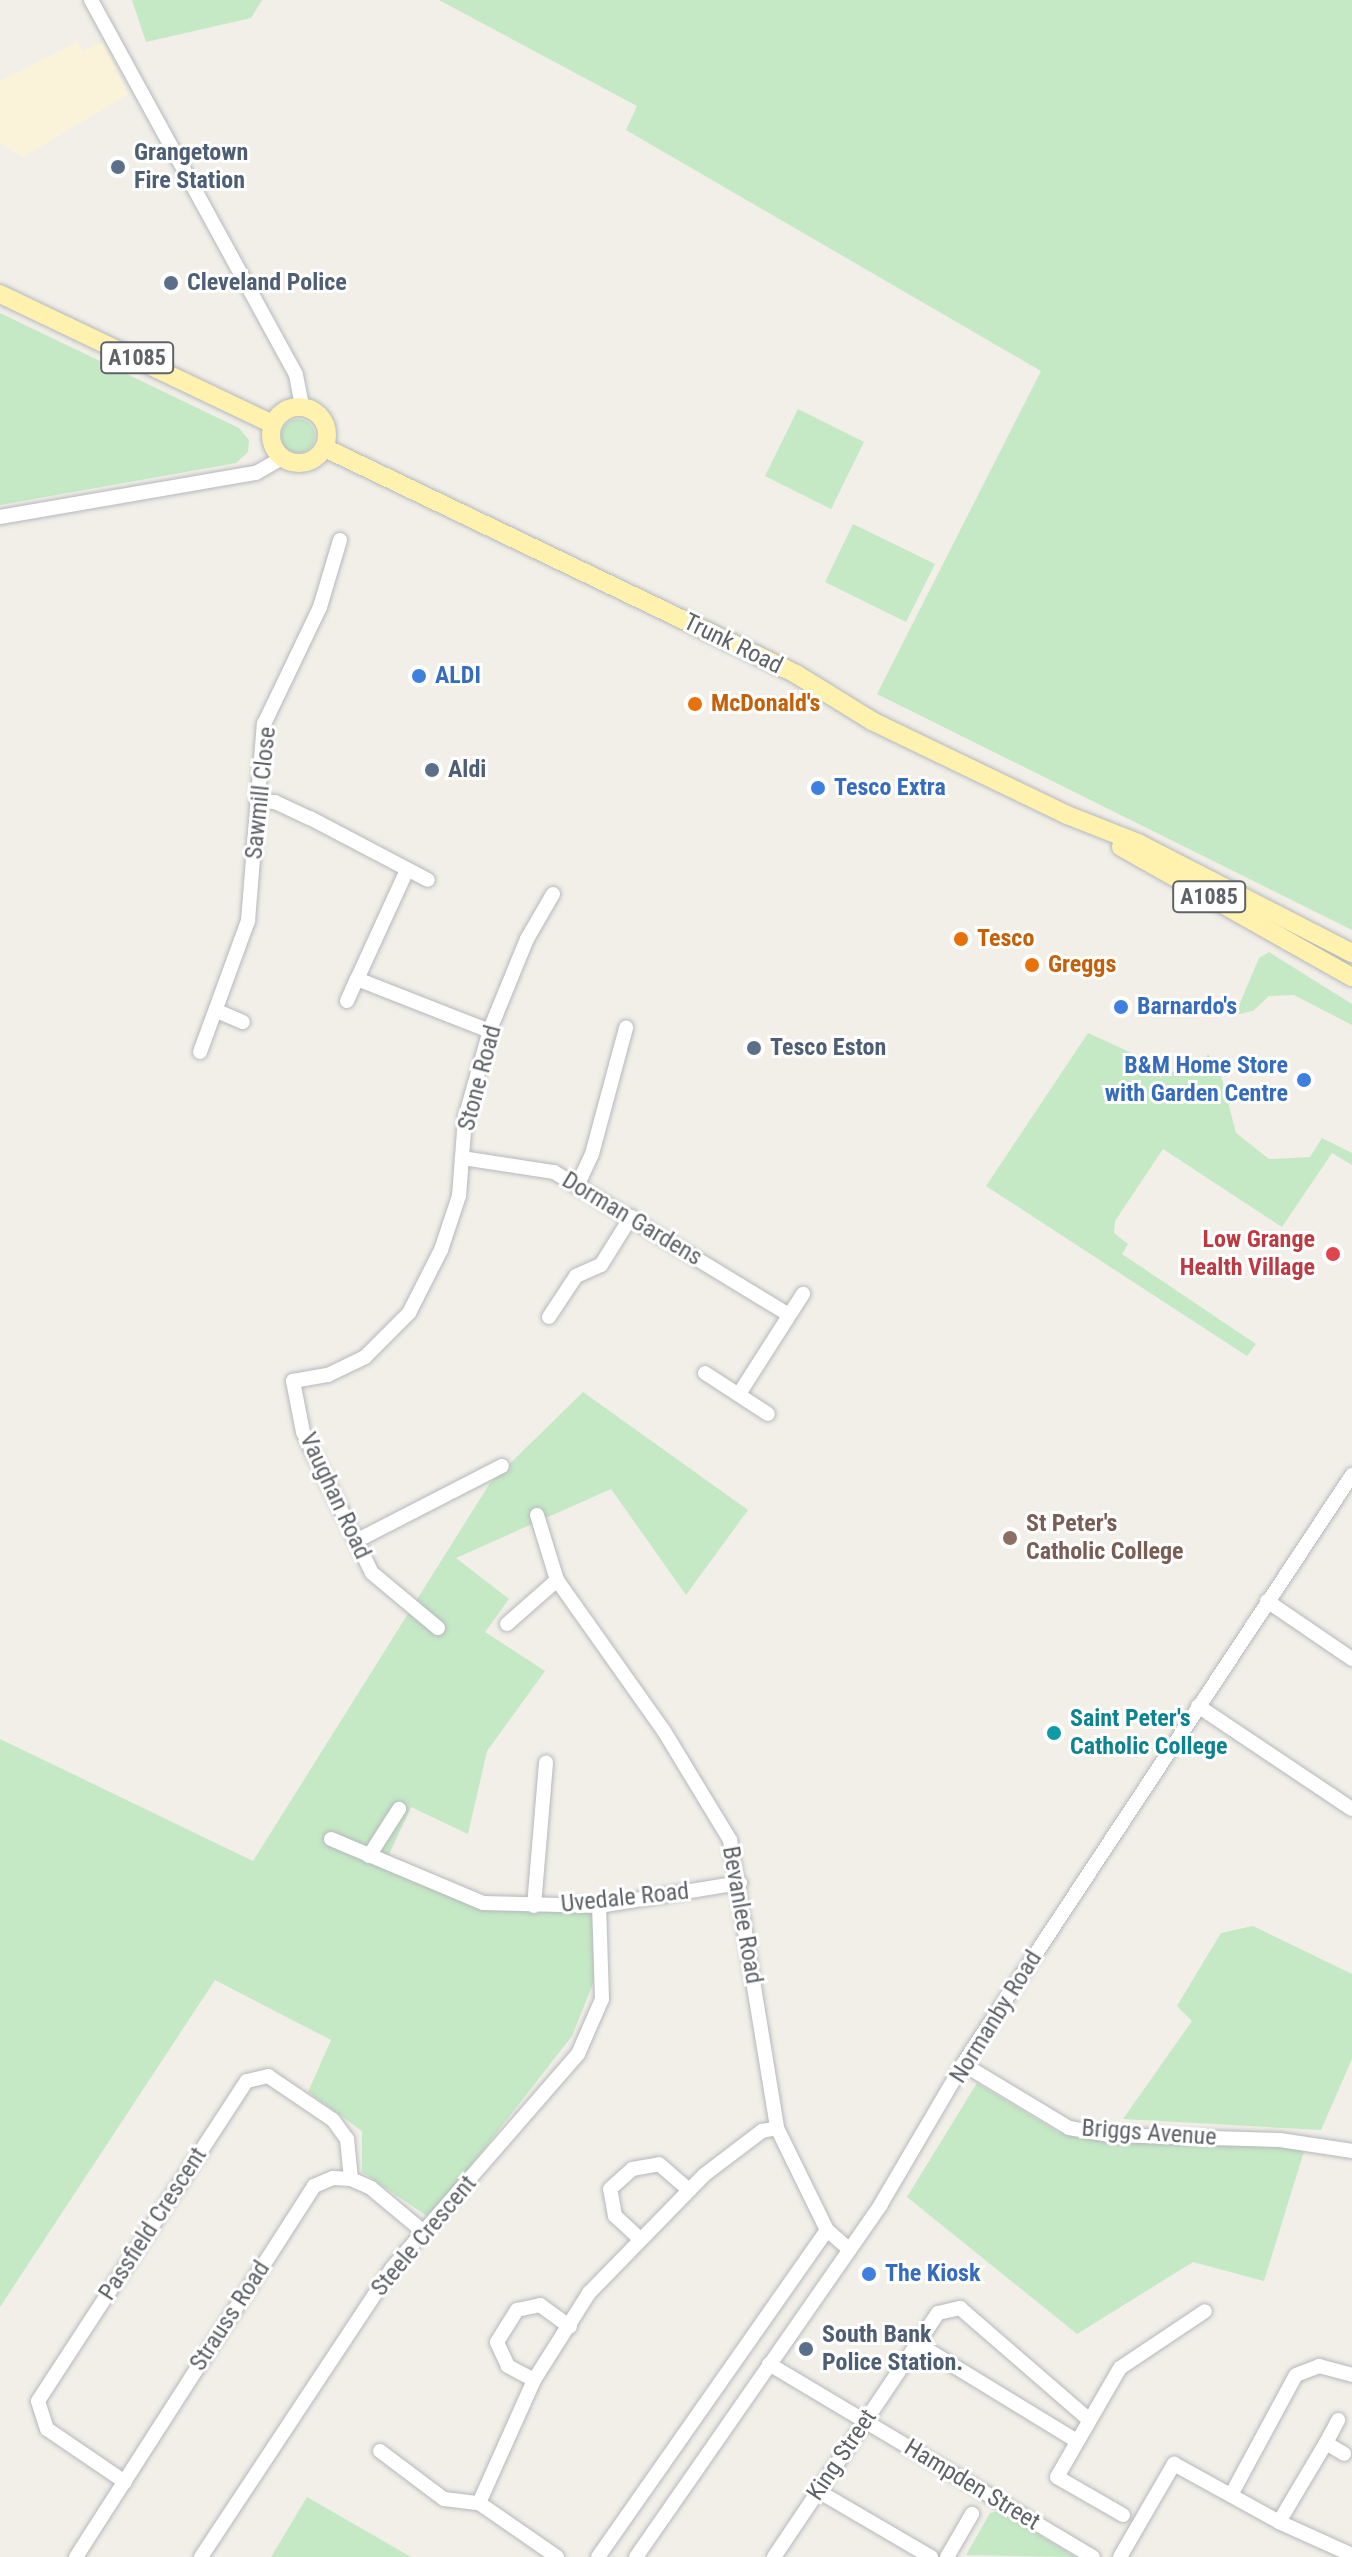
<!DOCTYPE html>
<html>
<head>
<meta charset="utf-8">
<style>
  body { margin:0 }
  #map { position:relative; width:1352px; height:2557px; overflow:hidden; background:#f1efe8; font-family:"Roboto Condensed",sans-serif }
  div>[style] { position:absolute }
  .green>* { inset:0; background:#c5e8c5 }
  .round { border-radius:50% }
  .sand>* { inset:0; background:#fbf3d9 }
  .roads { filter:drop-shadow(0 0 2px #b5b8bc) drop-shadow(0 0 2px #b5b8bc) }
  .minor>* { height:14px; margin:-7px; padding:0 7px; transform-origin:7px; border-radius:7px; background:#fff }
  .major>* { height:18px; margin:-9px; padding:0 9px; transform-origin:9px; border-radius:9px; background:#fff2af }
  .major>.ring { margin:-9px; padding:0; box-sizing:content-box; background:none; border:18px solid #fff2af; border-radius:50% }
  .dots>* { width:22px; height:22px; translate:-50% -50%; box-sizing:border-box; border:4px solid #fff; border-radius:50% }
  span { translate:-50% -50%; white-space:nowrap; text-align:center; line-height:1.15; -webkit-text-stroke:6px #fff; paint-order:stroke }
  .shield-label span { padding:2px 6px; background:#fff; border:2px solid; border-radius:6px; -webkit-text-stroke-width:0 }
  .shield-label { font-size:22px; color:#5f6368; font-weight:700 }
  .service-label { font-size:24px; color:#4e5e75; font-weight:700 }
  .left { translate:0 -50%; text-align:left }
  .street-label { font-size:24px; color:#5f6368 }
  .shop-label { font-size:24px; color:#366cbe; font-weight:700 }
  .right { translate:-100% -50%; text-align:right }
  .food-label { font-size:24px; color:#c56008; font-weight:700 }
  .health-label { font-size:24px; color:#be3a42; font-weight:700 }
  .education-label { font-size:24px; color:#785e54; font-weight:700 }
  .culture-label { font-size:24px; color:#0d838f; font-weight:700 }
</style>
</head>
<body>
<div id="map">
  <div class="green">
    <div style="clip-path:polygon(132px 0,262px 0,251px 18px,146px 42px)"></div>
    <div style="clip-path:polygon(439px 0,1352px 0,1352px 930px,877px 694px,1041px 371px,626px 130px,637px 106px)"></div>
    <div style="clip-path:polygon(0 313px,239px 428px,249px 440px,248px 452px,236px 463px,0 505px)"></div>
    <div style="clip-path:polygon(798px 409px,864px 442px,831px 509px,765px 476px)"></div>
    <div class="round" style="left:281px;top:419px;width:34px;height:34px"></div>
    <div style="clip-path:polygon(853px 524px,935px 564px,906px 622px,825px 582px)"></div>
    <div style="clip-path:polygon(1269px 952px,1352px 1004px,1352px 1025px,1294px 995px,1269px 996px,1253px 1011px,1235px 1015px,1259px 958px)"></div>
    <div style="clip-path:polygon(1088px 1033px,1182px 1076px,1198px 1073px,1208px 1054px,1219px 1068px,1236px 1133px,1269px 1159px,1310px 1157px,1322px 1138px,1352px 1153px,1352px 1165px,1332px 1153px,1282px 1227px,1163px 1149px,1115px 1221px,1114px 1233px,1128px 1244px,1122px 1254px,1256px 1344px,1247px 1356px,986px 1186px)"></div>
    <div style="clip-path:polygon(583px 1392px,748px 1510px,686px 1595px,611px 1489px,456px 1558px,509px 1599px,485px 1632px,545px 1671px,487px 1751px,468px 1834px,411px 1807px,384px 1865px,488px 1907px,593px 1907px,594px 1981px,572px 2036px,430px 2218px,362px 2172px,362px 2131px,308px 2092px,331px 2040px,215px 1980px,0 2307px,0 1739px,253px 1861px,490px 1483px)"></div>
    <div style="clip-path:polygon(1253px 1926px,1352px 1974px,1352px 2059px,1321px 2130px,1123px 2119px,1192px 2021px,1177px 2006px,1221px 1933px)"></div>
    <div style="clip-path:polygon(977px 2083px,1058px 2132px,1112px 2141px,1305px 2148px,1264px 2281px,1193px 2262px,1077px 2334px,907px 2197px)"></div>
    <div style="clip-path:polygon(307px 2497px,411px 2557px,271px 2557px)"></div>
    <div style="clip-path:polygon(999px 2511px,1076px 2557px,966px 2555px,990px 2513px)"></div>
  </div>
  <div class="sand">
    <div style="clip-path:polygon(77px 42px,83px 51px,103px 42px,128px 94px,23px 157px,0 143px,0 81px)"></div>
  </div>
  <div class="roads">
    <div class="minor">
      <div style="left:91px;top:0;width:427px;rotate:61.3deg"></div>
      <div style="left:296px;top:375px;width:33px;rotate:79deg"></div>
      <div style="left:0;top:517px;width:260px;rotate:-9.8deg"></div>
      <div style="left:256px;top:473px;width:30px;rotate:-30deg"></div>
      <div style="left:257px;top:801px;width:18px;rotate:3deg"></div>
      <div style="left:275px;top:802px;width:38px;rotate:25deg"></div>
      <div style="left:310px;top:818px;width:133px;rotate:27.7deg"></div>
      <div style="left:407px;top:870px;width:120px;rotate:114.6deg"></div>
      <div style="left:357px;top:979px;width:143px;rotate:21.4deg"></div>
      <div style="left:347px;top:1001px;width:24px;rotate:-66deg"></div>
      <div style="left:217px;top:1011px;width:28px;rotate:23deg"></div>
      <div style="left:200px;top:1052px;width:140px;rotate:-69.9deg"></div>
      <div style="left:248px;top:921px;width:198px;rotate:-85.4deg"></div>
      <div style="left:264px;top:724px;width:130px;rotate:-64.4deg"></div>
      <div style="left:320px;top:607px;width:70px;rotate:-73.4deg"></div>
      <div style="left:462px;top:1158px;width:93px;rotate:8.7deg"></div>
      <div style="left:554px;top:1172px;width:275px;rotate:31.3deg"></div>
      <div style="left:578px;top:1184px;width:33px;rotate:-65deg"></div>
      <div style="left:592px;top:1154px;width:131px;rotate:-74.9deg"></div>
      <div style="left:549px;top:1317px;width:49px;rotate:-56.6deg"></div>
      <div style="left:576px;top:1276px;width:27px;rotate:-24deg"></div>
      <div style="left:601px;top:1265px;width:57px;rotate:-58deg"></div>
      <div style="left:705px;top:1373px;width:75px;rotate:33.1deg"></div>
      <div style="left:739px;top:1394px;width:119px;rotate:-57.4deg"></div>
      <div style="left:537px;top:1515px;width:68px;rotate:72.9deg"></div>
      <div style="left:557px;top:1580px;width:185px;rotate:54.7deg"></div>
      <div style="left:664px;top:1731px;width:127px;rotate:58.8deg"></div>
      <div style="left:730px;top:1840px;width:292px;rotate:80.7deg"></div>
      <div style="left:777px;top:2128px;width:114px;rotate:63.9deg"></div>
      <div style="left:827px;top:2230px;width:30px;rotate:41deg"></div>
      <div style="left:356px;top:1541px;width:164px;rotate:-27.2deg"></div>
      <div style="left:1267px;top:1601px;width:103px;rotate:34.3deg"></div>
      <div style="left:507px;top:1624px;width:67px;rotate:-41.3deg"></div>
      <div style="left:438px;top:1628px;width:86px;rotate:-140.2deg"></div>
      <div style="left:372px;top:1573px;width:157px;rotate:-116.1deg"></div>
      <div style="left:303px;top:1432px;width:52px;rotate:-101.1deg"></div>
      <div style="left:293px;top:1381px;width:36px;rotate:-10deg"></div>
      <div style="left:328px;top:1375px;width:41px;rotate:-25.9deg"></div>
      <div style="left:365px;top:1357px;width:62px;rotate:-45deg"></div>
      <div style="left:409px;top:1313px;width:71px;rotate:-63.1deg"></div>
      <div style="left:441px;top:1250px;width:57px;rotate:-71.6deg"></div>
      <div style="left:459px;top:1196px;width:78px;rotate:-85.6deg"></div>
      <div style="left:465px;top:1118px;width:95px;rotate:-74.1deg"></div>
      <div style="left:491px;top:1027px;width:95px;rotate:-67.8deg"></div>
      <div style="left:527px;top:939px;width:52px;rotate:-60deg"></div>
      <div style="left:1198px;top:1706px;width:185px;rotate:33.8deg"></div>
      <div style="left:331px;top:1839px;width:165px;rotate:22.8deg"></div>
      <div style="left:483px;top:1903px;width:116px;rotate:1.5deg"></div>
      <div style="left:599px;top:1906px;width:143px;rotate:-9.3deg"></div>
      <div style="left:369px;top:1856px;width:56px;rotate:-57.4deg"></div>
      <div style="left:534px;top:1906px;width:144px;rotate:-85.2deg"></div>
      <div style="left:963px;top:2064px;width:124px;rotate:31.1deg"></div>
      <div style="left:1069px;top:2128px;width:40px;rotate:10deg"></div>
      <div style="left:1108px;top:2135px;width:172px;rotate:1.7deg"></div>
      <div style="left:1280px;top:2140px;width:73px;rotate:8.7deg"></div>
      <div style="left:640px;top:2239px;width:34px;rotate:-137deg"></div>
      <div style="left:615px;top:2216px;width:27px;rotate:-100deg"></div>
      <div style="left:610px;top:2189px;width:30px;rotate:-42deg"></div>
      <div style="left:632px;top:2169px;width:27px;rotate:-10deg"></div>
      <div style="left:659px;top:2164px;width:40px;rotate:41deg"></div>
      <div style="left:918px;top:2344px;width:186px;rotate:31.4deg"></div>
      <div style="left:769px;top:2364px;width:377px;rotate:30.8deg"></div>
      <div style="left:534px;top:2380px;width:30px;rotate:-152deg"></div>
      <div style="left:508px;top:2366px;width:26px;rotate:-115deg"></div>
      <div style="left:497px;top:2342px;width:38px;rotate:-58deg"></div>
      <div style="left:517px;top:2310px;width:24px;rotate:-12deg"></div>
      <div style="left:540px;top:2305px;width:37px;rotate:36deg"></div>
      <div style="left:1326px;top:2443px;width:26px;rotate:-62deg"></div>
      <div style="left:380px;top:2451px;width:80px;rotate:36.9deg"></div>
      <div style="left:444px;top:2499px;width:35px;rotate:7deg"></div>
      <div style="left:479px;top:2503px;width:95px;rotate:34.7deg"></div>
      <div style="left:125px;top:2482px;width:94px;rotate:-145.8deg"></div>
      <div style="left:47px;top:2429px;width:29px;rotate:-108deg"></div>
      <div style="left:38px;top:2401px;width:382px;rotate:-56.9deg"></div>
      <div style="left:247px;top:2081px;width:22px;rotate:-13deg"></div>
      <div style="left:268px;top:2076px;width:78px;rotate:34.1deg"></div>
      <div style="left:333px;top:2120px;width:24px;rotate:54deg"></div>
      <div style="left:347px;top:2139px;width:40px;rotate:84.3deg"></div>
      <div style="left:818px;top:2491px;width:131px;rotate:30.3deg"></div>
      <div style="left:1231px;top:2495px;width:136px;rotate:-61.6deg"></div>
      <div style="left:1296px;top:2375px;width:25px;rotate:-21deg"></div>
      <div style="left:1319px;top:2366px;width:34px;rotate:15deg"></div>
      <div style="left:479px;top:2503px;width:135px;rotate:-65.9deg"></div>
      <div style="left:534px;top:2380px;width:103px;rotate:-57.7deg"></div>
      <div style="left:589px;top:2293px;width:165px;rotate:-45.7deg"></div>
      <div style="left:704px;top:2175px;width:73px;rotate:-37.2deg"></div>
      <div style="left:762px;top:2131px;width:15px;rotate:-11deg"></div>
      <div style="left:1123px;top:2515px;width:76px;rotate:-150.1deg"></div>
      <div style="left:1057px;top:2477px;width:126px;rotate:-60deg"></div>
      <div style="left:1120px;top:2368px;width:102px;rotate:-33.8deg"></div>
      <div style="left:1279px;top:2522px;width:80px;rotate:24.3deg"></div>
      <div style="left:76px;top:2557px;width:441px;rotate:-57.3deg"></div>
      <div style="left:314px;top:2186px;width:21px;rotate:-23deg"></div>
      <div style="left:333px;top:2178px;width:18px;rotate:3deg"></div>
      <div style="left:351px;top:2179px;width:22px;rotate:24deg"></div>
      <div style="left:371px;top:2188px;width:70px;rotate:39.8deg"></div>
      <div style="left:201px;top:2557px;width:346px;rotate:-56.5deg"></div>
      <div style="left:392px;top:2268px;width:284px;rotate:-49deg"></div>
      <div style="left:578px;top:2054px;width:60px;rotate:-66.4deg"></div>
      <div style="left:602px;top:1999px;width:93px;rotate:-91.8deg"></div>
      <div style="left:598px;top:2557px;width:399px;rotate:-55deg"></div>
      <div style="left:636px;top:2557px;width:430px;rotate:-55.2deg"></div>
      <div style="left:881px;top:2204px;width:162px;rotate:-59.6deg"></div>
      <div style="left:963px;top:2064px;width:706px;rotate:-56.56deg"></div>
      <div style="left:774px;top:2557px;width:294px;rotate:-56.1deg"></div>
      <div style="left:938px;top:2313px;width:23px;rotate:-13deg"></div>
      <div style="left:960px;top:2308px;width:169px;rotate:40.9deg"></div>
      <div style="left:947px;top:2557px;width:50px;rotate:-59.8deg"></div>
      <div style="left:1120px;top:2557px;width:108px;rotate:-59.9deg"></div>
      <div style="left:1174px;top:2464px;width:120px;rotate:28.9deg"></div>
      <div style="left:1279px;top:2522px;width:92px;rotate:-59.3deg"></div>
      <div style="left:1326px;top:2443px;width:21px;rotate:31deg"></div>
    </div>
    <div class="major">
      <div style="left:0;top:294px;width:302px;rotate:25.5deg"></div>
      <div class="ring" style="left:271px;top:407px;width:38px;height:38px"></div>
      <div style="left:325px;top:448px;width:522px;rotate:25.63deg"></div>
      <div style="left:796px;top:674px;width:89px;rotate:31.7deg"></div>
      <div style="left:872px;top:721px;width:216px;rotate:25.7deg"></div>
      <div style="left:1067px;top:815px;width:76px;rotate:21.5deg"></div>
      <div style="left:1138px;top:843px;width:241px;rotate:27.2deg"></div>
      <div style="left:1121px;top:847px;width:265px;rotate:29.4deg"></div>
    </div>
  </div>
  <div class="dots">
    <div style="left:118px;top:167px;background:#5c6f8a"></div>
    <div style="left:171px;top:283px;background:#5c6f8a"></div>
    <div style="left:419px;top:676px;background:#3f7fe0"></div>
    <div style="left:695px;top:704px;background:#e8710a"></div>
    <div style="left:432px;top:770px;background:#5c6f8a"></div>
    <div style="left:818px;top:788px;background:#3f7fe0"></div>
    <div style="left:961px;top:939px;background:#e8710a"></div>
    <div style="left:1032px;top:965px;background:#e8710a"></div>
    <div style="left:1121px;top:1007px;background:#3f7fe0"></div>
    <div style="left:754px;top:1048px;background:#5c6f8a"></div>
    <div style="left:1304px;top:1080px;background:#3f7fe0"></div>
    <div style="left:1333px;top:1254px;background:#e0444e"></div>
    <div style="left:1010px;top:1538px;background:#8d6e63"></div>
    <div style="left:1054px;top:1733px;background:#0f9aa8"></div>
    <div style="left:869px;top:2274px;background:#3f7fe0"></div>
    <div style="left:806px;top:2349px;background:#5c6f8a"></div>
  </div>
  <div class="shield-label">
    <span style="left:137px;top:358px">A1085</span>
    <span style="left:1209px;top:897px">A1085</span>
  </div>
  <div class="service-label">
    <span class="left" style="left:134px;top:167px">Grangetown<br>Fire Station</span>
    <span class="left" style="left:187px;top:283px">Cleveland Police</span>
    <span class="left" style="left:448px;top:770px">Aldi</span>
    <span class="left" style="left:770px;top:1048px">Tesco Eston</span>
    <span class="left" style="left:822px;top:2349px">South Bank<br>Police Station.</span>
  </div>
  <div class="street-label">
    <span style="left:733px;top:644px;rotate:26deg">Trunk Road</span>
    <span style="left:261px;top:793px;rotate:-84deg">Sawmill Close</span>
    <span style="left:480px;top:1078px;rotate:-75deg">Stone Road</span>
    <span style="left:632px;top:1219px;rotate:31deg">Dorman Gardens</span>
    <span style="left:335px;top:1496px;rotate:65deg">Vaughan Road</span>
    <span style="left:625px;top:1898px;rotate:-6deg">Uvedale Road</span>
    <span style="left:742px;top:1915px;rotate:80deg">Bevanlee Road</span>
    <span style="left:996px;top:2017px;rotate:-58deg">Normanby Road</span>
    <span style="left:1149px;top:2133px;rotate:4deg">Briggs Avenue</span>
    <span style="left:153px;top:2224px;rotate:-57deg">Passfield Crescent</span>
    <span style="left:424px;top:2236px;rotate:-50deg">Steele Crescent</span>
    <span style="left:230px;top:2316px;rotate:-57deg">Strauss Road</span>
    <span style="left:842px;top:2455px;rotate:-56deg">King Street</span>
    <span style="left:972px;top:2485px;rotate:31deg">Hampden Street</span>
  </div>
  <div class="shop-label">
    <span class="left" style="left:435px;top:676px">ALDI</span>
    <span class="left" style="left:834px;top:788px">Tesco Extra</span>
    <span class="left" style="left:1137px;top:1007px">Barnardo's</span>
    <span class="right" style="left:1288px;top:1080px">B&amp;M Home Store<br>with Garden Centre</span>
    <span class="left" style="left:885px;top:2274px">The Kiosk</span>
  </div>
  <div class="food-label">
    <span class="left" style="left:711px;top:704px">McDonald's</span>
    <span class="left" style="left:977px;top:939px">Tesco</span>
    <span class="left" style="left:1048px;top:965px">Greggs</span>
  </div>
  <div class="health-label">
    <span class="right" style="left:1315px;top:1254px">Low Grange<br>Health Village</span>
  </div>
  <div class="education-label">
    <span class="left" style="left:1026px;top:1538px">St Peter's<br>Catholic College</span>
  </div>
  <div class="culture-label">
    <span class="left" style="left:1070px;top:1733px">Saint Peter's<br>Catholic College</span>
  </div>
</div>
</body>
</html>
